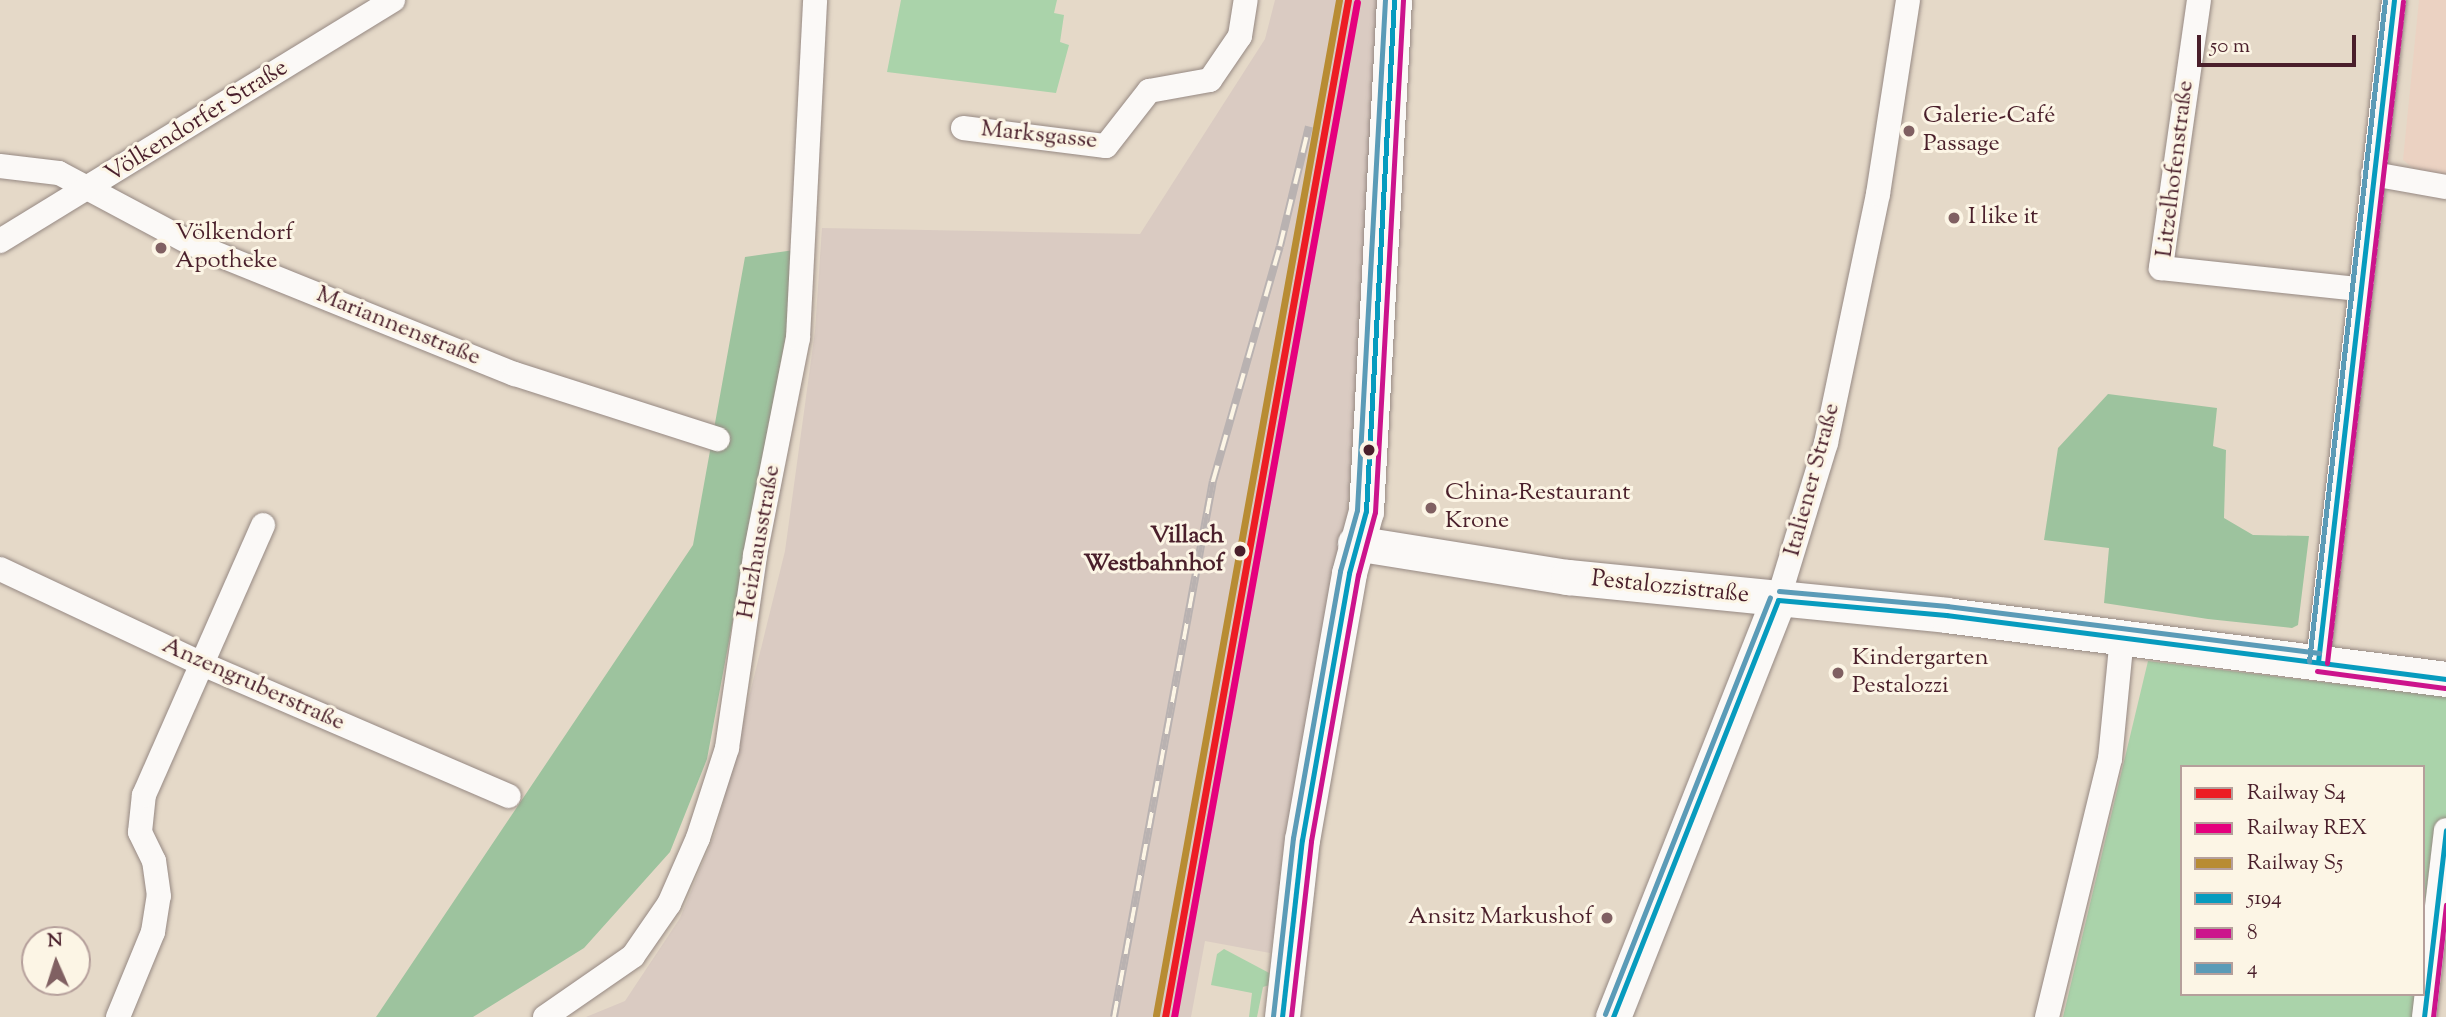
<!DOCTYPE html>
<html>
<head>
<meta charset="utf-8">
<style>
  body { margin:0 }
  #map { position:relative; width:2446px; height:1017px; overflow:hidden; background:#e5d9c8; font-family:"Sorts Mill Goudy",serif }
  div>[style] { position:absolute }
  .built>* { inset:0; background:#ebd2c2 }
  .industrial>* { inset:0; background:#dacbc2 }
  .green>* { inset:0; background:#aad3aa }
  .forest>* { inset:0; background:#9dc39e }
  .roads { filter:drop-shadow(0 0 2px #968983) drop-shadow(0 0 2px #968983) }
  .street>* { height:24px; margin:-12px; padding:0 12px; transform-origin:12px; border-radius:12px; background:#fbf9f7 }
  .secondary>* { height:35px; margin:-17.5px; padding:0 17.5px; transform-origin:17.5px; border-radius:17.5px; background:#fbf9f7 }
  .rail>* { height:8px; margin-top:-4px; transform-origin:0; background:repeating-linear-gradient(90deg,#fcf5e5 0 16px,#b9b2b1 0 32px); box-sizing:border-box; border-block:2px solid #b9b2b1 }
  .bus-1>* { height:5px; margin:-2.5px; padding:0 2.5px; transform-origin:2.5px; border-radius:2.5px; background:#079bbe }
  .bus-2>* { height:5px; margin:-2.5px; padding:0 2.5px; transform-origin:2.5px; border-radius:2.5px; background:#cc148c }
  .bus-3>* { height:5px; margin:-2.5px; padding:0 2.5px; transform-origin:2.5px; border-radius:2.5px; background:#5b9bb7 }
  .rail-1>* { height:7px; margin:-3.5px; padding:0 3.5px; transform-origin:3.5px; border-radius:3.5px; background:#ed1c24 }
  .rail-2>* { height:7px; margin:-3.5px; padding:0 3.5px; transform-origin:3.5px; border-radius:3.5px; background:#e5007d }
  .rail-3>* { height:7px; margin:-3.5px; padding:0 3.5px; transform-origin:3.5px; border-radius:3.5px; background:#b88c33 }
  .dots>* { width:19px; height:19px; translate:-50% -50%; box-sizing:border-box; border:4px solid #fcf5e5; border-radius:50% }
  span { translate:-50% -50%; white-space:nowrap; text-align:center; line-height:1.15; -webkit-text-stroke:6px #fcf5e5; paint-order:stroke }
  .poi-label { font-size:24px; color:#4a1f2b }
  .left { translate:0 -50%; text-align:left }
  .right { translate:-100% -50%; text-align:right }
  .street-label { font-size:24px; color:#4a1f2b }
  .stop-label { font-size:24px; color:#4a1f2b; font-weight:700 }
  .legend { position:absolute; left:2180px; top:765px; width:245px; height:231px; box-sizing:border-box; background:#fcf5e5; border:2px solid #b59f9b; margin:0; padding:9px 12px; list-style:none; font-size:21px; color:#4a1f2b }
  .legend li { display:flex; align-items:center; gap:14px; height:35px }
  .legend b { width:35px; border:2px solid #b59f9b }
  .north { position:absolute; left:21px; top:926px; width:70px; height:70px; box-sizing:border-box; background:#fcf5e5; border:2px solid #b59f9b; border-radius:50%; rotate:357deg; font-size:19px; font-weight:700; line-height:28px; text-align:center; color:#4a1f2b }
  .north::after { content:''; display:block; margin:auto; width:24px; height:32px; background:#806062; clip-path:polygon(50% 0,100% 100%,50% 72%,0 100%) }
  .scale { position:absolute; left:2197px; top:35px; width:159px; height:32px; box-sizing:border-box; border:4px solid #4a1f2b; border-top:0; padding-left:9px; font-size:21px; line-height:24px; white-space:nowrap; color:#4a1f2b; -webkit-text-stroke:5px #fcf5e5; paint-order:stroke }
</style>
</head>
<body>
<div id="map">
  <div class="built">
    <div style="clip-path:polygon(2419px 0,2446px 0,2446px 175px,2414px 169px,2403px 160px)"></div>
  </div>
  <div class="industrial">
    <div style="clip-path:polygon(1275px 0,1380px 0,1346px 539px,1270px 953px,1205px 941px,1191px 1017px,586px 1017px,625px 1001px,680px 918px,716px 831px,785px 551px,815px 331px,822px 228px,1140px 234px,1265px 39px)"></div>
  </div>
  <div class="green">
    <div style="clip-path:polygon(901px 0,1057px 0,1054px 13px,1064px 15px,1060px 42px,1069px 45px,1056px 93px,887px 72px)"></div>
    <div style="clip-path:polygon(evenodd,2148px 661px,2446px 697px,2446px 830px,2424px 1017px,2063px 1017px,2148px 661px,2182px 767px,2423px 767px,2423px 994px,2182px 994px,2182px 767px)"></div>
    <div style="clip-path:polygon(1224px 949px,1275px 976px,1273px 984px,1263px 987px,1257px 1017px,1249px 1017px,1252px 993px,1211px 985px,1217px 954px)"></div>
  </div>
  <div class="forest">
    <div style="clip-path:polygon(802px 249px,707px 759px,670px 852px,584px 948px,473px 1017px,376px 1017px,693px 545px,745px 257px)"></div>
    <div style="clip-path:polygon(2108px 394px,2217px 408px,2213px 446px,2226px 450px,2224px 518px,2253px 535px,2309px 536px,2298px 625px,2292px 628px,2208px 619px,2104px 603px,2109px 548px,2044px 540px,2058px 448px)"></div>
  </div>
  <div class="roads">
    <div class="street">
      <div style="left:2199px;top:0;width:271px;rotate:98.1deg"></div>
      <div style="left:2161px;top:268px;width:199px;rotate:6.1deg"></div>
      <div style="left:963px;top:128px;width:144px;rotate:7.2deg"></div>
      <div style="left:1106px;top:146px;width:70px;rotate:-52deg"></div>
      <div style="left:1149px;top:91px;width:62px;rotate:-10.2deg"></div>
      <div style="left:1210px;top:80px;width:53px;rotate:-55.7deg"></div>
      <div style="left:1240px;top:36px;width:36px;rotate:-81deg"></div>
      <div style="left:0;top:166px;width:59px;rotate:6.8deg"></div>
      <div style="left:59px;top:173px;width:149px;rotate:28.1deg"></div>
      <div style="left:190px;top:243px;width:350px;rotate:22deg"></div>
      <div style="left:515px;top:374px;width:213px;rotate:17.8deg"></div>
      <div style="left:2373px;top:174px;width:74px;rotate:10.1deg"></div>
      <div style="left:0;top:241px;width:461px;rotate:-31.5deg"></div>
      <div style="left:0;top:569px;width:221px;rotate:25.2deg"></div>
      <div style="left:200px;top:663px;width:336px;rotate:23.3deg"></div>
      <div style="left:1778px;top:600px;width:164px;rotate:-73deg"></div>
      <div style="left:1826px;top:443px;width:254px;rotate:-78.2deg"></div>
      <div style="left:1878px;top:194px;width:196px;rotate:-81.2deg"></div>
      <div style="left:2318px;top:662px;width:666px;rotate:-83.45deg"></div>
      <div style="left:118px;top:1017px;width:92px;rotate:-67.6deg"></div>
      <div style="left:153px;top:932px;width:36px;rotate:-81deg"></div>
      <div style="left:159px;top:896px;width:35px;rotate:-98deg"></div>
      <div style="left:154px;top:861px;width:32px;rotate:-116deg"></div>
      <div style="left:140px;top:832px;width:37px;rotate:-84deg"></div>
      <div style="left:144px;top:795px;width:295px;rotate:-66.2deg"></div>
      <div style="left:545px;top:1017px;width:107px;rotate:-34.7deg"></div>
      <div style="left:633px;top:956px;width:63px;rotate:-55.3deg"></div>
      <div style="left:669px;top:904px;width:72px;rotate:-66.3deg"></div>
      <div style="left:698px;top:838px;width:95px;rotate:-72.1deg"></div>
      <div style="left:727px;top:748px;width:195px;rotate:-81.7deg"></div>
      <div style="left:755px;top:555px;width:221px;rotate:-78.8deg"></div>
      <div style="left:798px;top:338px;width:338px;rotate:-87.1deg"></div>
      <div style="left:2047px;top:1017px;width:266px;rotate:-76.3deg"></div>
      <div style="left:2110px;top:759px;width:123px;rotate:-84.4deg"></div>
      <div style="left:2424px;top:1017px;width:188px;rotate:-83.3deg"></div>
    </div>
    <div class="secondary">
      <div style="left:1355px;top:543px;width:216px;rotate:9.1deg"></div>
      <div style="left:1568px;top:577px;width:380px;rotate:5.7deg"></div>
      <div style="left:1946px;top:615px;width:504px;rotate:7.29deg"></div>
      <div style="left:1282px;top:1017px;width:178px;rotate:-83.6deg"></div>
      <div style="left:1302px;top:840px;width:271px;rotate:-80deg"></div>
      <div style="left:1349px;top:573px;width:64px;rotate:-74.7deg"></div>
      <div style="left:1366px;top:511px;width:512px;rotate:-86.86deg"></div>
      <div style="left:1613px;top:1017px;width:448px;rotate:-68.4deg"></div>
    </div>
  </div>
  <div class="rail">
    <div style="left:1114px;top:1017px;width:545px;rotate:-79.54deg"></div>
    <div style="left:1213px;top:481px;width:244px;rotate:-74.1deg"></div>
    <div style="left:1280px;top:246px;width:123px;rotate:-76.4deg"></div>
  </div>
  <div class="bus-1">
    <div style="left:1778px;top:600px;width:169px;rotate:5.1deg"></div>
    <div style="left:1946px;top:615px;width:504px;rotate:7.29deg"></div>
    <div style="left:2318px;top:662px;width:666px;rotate:-83.45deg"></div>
    <div style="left:1282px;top:1017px;width:178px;rotate:-83.6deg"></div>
    <div style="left:1302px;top:840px;width:271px;rotate:-80deg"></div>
    <div style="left:1349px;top:573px;width:64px;rotate:-74.7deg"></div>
    <div style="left:1366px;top:511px;width:512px;rotate:-86.86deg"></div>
    <div style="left:1613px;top:1017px;width:448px;rotate:-68.4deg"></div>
    <div style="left:2424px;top:1017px;width:188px;rotate:-83.3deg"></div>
  </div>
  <div class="bus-2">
    <div style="left:2327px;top:663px;width:666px;rotate:-83.45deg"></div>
    <div style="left:2317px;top:671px;width:129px;rotate:7.6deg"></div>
    <div style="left:1291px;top:1017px;width:177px;rotate:-83.5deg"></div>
    <div style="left:1311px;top:841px;width:270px;rotate:-80deg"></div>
    <div style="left:1358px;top:575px;width:65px;rotate:-74.9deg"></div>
    <div style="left:1375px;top:512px;width:513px;rotate:-86.87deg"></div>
    <div style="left:2433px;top:1017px;width:113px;rotate:-83.4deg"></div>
  </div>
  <div class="bus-3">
    <div style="left:1779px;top:591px;width:169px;rotate:5.1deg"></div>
    <div style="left:1947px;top:606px;width:375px;rotate:7.2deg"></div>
    <div style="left:2309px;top:661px;width:665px;rotate:-83.44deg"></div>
    <div style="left:1605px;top:1014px;width:448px;rotate:-68.4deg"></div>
    <div style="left:1273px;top:1016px;width:179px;rotate:-83.6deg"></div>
    <div style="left:1293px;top:838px;width:271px;rotate:-80deg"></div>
    <div style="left:1340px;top:571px;width:63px;rotate:-74.4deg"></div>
    <div style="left:1357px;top:510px;width:511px;rotate:-86.86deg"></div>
  </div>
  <div class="rail-1">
    <div style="left:1165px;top:1017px;width:1033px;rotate:-79.8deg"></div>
  </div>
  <div class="rail-2">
    <div style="left:1174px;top:1017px;width:1031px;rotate:-79.78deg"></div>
  </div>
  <div class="rail-3">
    <div style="left:1156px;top:1015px;width:1031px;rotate:-79.78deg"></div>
  </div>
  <div class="dots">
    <div style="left:1909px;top:131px;background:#806062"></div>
    <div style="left:1954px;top:218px;background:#806062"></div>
    <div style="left:161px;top:248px;background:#806062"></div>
    <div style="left:1369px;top:450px;background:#4a1f2b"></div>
    <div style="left:1431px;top:508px;background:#806062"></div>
    <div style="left:1240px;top:551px;background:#4a1f2b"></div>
    <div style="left:1838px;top:673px;background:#806062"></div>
    <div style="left:1607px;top:918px;background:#806062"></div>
  </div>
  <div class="poi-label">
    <span class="left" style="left:1923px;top:131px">Galerie-Café<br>Passage</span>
    <span class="left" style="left:1968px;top:218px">I like it</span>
    <span class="left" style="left:175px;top:248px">Völkendorf<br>Apotheke</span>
    <span class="left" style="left:1445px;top:508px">China-Restaurant<br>Krone</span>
    <span class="left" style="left:1852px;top:673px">Kindergarten<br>Pestalozzi</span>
    <span class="right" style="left:1593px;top:918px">Ansitz Markushof</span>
  </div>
  <div class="street-label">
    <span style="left:197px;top:122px;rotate:-32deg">Völkendorfer Straße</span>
    <span style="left:1039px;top:136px;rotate:6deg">Marksgasse</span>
    <span style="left:2176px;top:169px;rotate:-83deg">Litzelhofenstraße</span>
    <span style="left:398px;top:327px;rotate:22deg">Mariannenstraße</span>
    <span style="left:1813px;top:480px;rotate:-75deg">Italiener Straße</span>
    <span style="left:760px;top:542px;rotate:-80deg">Heizhausstraße</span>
    <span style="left:1670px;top:588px;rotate:6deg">Pestalozzistraße</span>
    <span style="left:253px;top:685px;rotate:24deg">Anzengruberstraße</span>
  </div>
  <div class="stop-label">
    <span class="right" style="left:1224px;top:551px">Villach<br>Westbahnhof</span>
  </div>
  <ul class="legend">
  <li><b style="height:9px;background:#ed1c24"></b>Railway S4</li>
  <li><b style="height:9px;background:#e5007d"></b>Railway REX</li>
  <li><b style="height:9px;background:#b88c33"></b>Railway S5</li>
  <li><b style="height:9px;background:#079bbe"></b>5194</li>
  <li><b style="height:9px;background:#cc148c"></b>8</li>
  <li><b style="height:9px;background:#5b9bb7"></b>4</li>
  </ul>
  <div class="north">N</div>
  <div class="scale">50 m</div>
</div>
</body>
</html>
